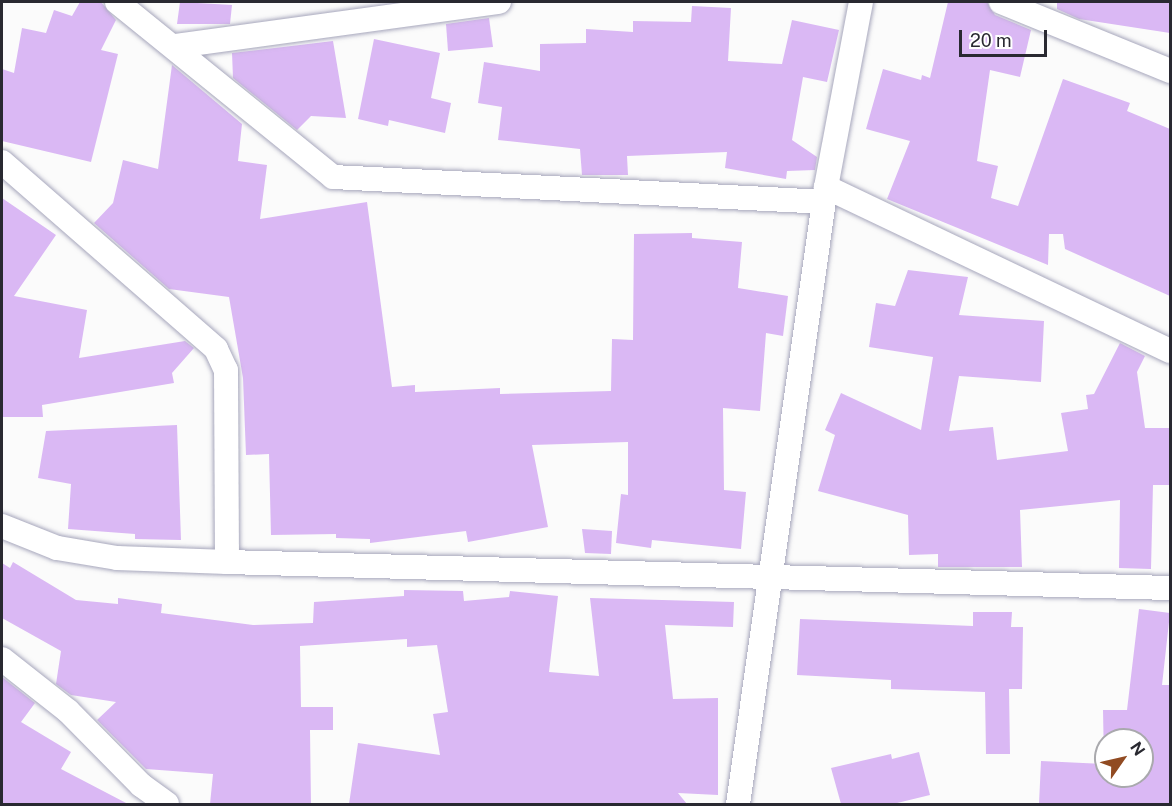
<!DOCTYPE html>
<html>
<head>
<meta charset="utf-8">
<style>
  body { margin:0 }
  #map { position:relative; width:1172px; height:806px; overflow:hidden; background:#fbfbfb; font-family:"Public Sans",sans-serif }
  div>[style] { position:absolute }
  .building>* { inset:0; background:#dab8f4 }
  .roads { filter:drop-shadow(0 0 2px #a7a7bc) drop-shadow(0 0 2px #a7a7bc) }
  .minor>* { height:24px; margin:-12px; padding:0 12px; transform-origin:12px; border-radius:12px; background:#fff }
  span { translate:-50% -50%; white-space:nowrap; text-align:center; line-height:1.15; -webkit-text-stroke:6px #fff; paint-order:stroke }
  .frame { position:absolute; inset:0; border:3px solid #292931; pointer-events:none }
  .north { position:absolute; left:1094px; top:728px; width:60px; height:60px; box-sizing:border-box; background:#fff; border:2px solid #a9a9ad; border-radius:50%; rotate:56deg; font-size:16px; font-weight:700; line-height:24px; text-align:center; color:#292931 }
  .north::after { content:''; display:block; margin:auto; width:21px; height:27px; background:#914b22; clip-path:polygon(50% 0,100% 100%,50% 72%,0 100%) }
  .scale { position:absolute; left:959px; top:30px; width:88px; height:27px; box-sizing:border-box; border:3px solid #292931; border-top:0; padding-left:8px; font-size:18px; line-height:21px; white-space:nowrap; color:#292931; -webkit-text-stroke:4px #fff; paint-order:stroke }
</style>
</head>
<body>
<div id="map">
  <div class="building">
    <div style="clip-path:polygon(80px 2px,101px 2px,116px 20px,101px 50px,118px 54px,91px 162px,2px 141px,2px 69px,14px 73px,22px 28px,46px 33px,54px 10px,72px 16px)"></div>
    <div style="clip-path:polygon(180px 2px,232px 5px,230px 24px,177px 24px)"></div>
    <div style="clip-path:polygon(948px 2px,987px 2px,995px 15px,1031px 30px,1020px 77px,990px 70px,977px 161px,998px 166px,991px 198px,1018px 206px,1063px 79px,1130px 103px,1127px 111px,1170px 129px,1170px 296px,1065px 249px,1063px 234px,1049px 234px,1048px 265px,887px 199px,910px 141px,866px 129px,883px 69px,921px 80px,922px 75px,930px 78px)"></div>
    <div style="clip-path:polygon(1057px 2px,1170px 2px,1170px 33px,1079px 19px,1057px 9px)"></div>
    <div style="clip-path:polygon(692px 6px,731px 8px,728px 61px,782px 64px,792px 20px,839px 30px,827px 82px,803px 77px,792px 140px,817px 157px,815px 170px,787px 171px,786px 179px,725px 168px,727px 152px,627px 156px,628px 175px,582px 175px,580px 149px,498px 140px,502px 107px,478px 103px,484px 62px,540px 71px,540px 44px,586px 43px,586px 29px,633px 32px,633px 21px,691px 22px)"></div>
    <div style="clip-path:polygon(489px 18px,493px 47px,448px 51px,446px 24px)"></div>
    <div style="clip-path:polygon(374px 39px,440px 53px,431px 98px,451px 103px,445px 133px,389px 120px,388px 126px,358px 119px)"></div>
    <div style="clip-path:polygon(333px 41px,346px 118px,311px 116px,297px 130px,233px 78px,232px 53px)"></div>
    <div style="clip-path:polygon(172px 65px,242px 124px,238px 161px,267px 165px,260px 219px,367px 202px,392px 387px,415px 385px,415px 392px,500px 388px,500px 394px,611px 391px,612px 339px,633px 340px,634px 234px,692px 233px,692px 238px,742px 242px,738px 288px,788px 296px,783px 336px,766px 333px,760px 411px,723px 408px,724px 490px,746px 492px,741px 549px,652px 540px,651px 548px,616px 543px,621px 494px,628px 495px,628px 442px,532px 445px,548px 527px,468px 542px,466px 531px,370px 543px,370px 539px,336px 538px,336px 534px,271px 535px,269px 454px,246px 455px,243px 378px,229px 297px,169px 289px,94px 223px,113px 203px,123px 160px,158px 169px)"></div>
    <div style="clip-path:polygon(2px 198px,56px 235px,14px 296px,87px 310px,79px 358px,185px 341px,194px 348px,172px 373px,174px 383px,42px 405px,43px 417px,2px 417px)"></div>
    <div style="clip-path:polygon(908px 270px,968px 277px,959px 315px,1044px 321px,1041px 382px,959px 376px,949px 431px,993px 427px,997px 460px,1068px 451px,1061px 413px,1088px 409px,1086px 395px,1094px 394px,1120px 343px,1145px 356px,1137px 372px,1145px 428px,1170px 428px,1170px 485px,1153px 485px,1151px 569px,1119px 568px,1120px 500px,1020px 510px,1022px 567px,938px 567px,938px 554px,909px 555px,908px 515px,818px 491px,835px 435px,825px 430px,841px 393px,921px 430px,933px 357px,869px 347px,876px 303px,895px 306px)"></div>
    <div style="clip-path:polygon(177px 425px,181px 540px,135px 539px,135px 534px,68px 529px,71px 484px,38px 478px,46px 431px)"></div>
    <div style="clip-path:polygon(582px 529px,612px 531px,611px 554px,585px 553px)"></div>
    <div style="clip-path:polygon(13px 562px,76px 600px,118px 604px,118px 598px,162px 604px,161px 613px,253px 625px,313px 623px,314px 602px,404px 596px,404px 590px,463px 591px,464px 601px,509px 597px,510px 591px,558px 596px,549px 672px,599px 676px,590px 598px,734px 602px,733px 627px,665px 625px,673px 699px,718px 698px,718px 795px,678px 793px,687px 804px,349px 804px,358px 743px,440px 755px,433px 714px,448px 712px,437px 645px,407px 647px,407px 639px,300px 646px,301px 707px,333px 707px,333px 730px,310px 730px,311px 804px,210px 804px,213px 774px,146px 769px,97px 720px,116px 702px,71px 695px,56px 684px,61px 651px,2px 618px,2px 563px,10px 568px)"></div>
    <div style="clip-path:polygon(evenodd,1139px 609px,1170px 613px,1162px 685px,1170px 685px,1170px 804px,1039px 804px,1041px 761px,1104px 764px,1103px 710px,1127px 710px,1139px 609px,1106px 740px,1142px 740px,1142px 776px,1106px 776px,1106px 740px)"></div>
    <div style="clip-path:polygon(973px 612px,1012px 612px,1011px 627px,1023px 627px,1022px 689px,1009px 689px,1010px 754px,986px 754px,985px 692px,891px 689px,891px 680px,797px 675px,800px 619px,973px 626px)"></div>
    <div style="clip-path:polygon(2px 677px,35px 703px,21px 722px,71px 752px,61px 769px,128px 804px,2px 804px)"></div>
    <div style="clip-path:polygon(919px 752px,930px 795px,893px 804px,841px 804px,831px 768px,891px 754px,892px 759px)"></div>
  </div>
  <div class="roads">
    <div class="minor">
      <div style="left:117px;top:2px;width:278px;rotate:39deg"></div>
      <div style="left:333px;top:177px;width:491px;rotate:2.9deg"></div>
      <div style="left:1001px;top:2px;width:183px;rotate:22.2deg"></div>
      <div style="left:176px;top:46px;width:326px;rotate:-7.8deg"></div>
      <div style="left:2px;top:162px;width:284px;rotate:41.1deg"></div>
      <div style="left:216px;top:349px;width:23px;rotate:65deg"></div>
      <div style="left:226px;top:370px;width:192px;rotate:89.7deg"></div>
      <div style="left:227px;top:562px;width:110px;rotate:-177.9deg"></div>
      <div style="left:117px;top:558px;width:61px;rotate:-170.5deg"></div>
      <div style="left:57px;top:548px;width:59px;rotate:-158.2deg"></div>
      <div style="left:826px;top:187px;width:381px;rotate:25.5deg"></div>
      <div style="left:227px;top:562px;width:943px;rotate:1.58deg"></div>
      <div style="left:2px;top:659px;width:84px;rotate:38.2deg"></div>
      <div style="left:68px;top:711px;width:104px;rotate:45.4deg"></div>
      <div style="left:141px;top:785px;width:32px;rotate:36deg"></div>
      <div style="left:738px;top:804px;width:623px;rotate:-81.88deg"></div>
      <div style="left:826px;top:187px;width:188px;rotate:-79.3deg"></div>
    </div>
  </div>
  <div class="frame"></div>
  <div class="north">N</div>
  <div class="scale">20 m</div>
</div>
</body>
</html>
